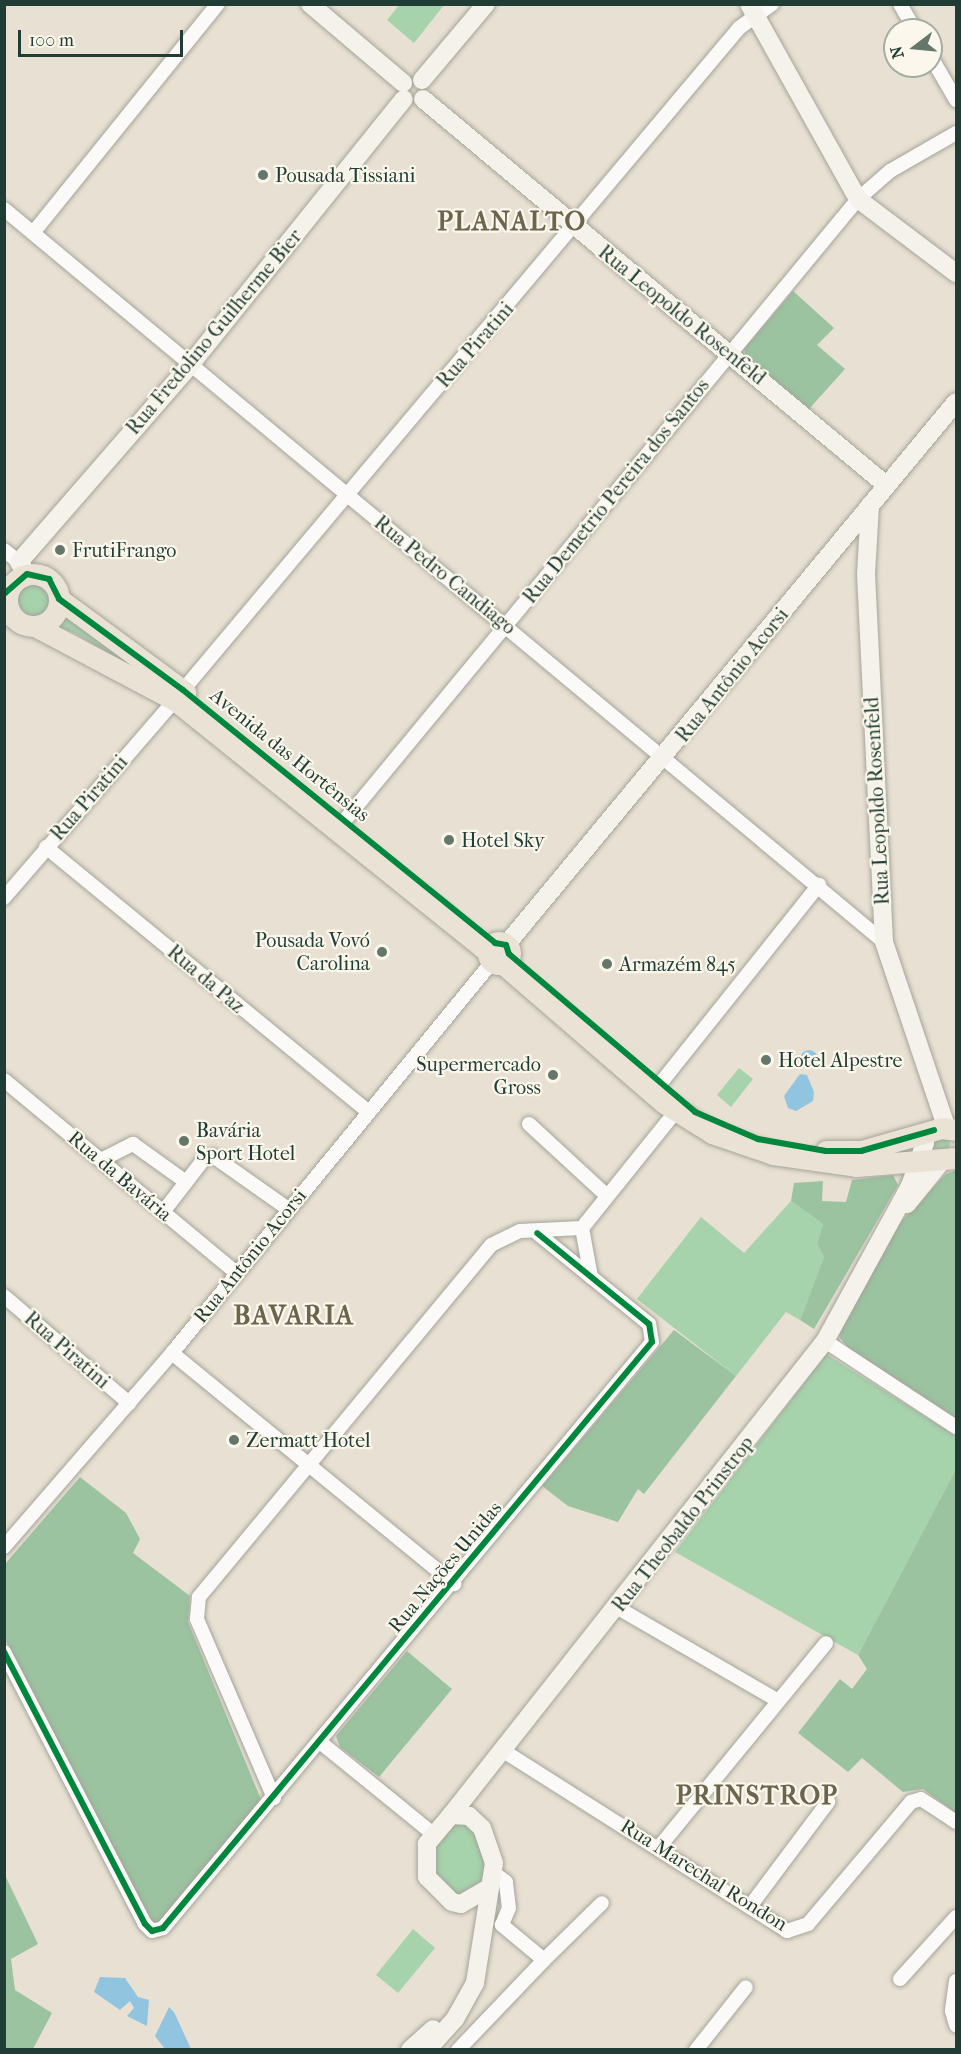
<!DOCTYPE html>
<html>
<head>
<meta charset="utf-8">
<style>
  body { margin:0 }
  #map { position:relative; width:961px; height:2054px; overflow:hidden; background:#e8e0d2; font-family:"IM FELL French Canon",serif }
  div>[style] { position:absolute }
  .green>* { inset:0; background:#a6d2ac }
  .round { border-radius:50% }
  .forest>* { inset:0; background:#9bc3a0 }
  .water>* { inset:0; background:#91c4df }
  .roads { filter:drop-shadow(0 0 2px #a4a49a) drop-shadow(0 0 2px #a4a49a) }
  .street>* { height:14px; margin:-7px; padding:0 7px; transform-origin:7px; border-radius:7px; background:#fcfaf8 }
  .secondary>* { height:18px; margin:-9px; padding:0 9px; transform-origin:9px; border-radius:9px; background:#f5f1eb }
  .primary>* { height:21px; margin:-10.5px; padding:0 10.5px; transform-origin:10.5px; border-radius:10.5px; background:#ebe2d6 }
  .primary>.ring { margin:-10.5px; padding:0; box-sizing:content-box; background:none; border:21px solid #ebe2d6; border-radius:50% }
  .cycleway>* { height:6px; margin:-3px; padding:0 3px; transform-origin:3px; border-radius:3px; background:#00873e }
  .dots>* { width:16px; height:16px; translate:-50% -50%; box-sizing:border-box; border:3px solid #fbf7ec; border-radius:50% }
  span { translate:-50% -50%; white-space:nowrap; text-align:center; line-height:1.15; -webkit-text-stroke:4.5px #fbf7ec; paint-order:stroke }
  .poi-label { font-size:20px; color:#1f3d34 }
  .left { translate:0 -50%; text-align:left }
  .right { translate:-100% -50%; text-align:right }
  .street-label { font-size:20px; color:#1f3d34 }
  .district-label { font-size:26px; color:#6a654c; font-weight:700; letter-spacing:1.5px }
  .frame { position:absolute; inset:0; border:6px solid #1f3d34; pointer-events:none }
  .north { position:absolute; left:883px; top:18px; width:60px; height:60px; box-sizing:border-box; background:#fbf7ec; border:2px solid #a3ada2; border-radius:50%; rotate:254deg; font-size:16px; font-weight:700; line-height:24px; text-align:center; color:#1f3d34 }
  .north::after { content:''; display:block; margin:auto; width:21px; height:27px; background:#65766b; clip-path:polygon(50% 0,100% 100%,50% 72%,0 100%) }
  .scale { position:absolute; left:18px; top:30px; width:165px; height:27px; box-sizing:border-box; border:3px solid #1f3d34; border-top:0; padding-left:8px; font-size:18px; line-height:21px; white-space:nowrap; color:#1f3d34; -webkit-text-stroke:4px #fbf7ec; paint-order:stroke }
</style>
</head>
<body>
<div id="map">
  <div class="green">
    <div style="clip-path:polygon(400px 4px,444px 4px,444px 5px,414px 43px,387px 20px)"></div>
    <div class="round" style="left:13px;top:585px;width:38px;height:38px"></div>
    <div style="clip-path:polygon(64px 612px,156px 684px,75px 633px,52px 626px)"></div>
    <div style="clip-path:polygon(739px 1068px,753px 1079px,731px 1107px,717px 1095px)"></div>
    <div class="round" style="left:934px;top:1136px;width:16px;height:16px"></div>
    <div style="clip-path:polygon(791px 1201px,823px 1224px,817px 1244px,824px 1257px,800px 1320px,786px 1312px,736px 1376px,637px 1299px,701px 1217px,744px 1253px)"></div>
    <div style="clip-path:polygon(826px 1354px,956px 1436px,956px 1469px,858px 1655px,675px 1552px)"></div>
    <div style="clip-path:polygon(461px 1823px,471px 1825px,488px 1851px,484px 1883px,462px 1898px,433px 1878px,433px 1844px,447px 1827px)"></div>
    <div style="clip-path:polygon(413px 1929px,435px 1948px,398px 1993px,376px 1975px)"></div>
  </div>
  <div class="forest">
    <div style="clip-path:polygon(793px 291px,834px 328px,817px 345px,845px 369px,809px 409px,746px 357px,744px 349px)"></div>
    <div style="clip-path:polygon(956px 1170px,956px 1420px,849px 1349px,837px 1334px,893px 1230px,946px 1174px)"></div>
    <div style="clip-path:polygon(893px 1175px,898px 1185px,814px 1329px,800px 1320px,824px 1257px,817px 1244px,823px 1224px,791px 1201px,794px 1183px,823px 1181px,822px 1201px,846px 1202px,852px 1180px)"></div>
    <div style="clip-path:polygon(674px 1330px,736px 1376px,644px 1494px,638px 1489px,618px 1522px,568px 1506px,542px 1486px)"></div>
    <div style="clip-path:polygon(956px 1469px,956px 1813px,923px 1789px,903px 1792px,862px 1758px,848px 1772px,798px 1733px,840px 1679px,852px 1689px,867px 1669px,858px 1655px)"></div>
    <div style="clip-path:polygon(80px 1477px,126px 1513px,140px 1539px,133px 1553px,190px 1596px,188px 1622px,262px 1802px,158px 1925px,152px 1925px,5px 1639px,5px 1564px)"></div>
    <div style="clip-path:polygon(407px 1651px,452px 1689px,379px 1777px,340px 1747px,336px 1736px)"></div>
    <div style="clip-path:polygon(4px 1873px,38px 1944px,11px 1959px,15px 1990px,52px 2013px,33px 2049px,5px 2049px)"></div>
  </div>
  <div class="water">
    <div class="round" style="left:800px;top:1050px;width:18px;height:18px"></div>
    <div style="clip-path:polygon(800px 1074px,807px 1075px,814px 1092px,813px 1101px,796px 1111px,788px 1108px,784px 1096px)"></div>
    <div style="clip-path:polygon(100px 1977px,125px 1978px,138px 1997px,149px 2000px,147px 2026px,127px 2016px,134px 2008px,130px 2001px,120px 2010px,94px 1992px)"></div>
    <div style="clip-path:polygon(169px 2007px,174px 2012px,191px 2049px,165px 2049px,155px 2036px)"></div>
  </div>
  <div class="roads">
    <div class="street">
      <div style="left:900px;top:4px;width:30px;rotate:60deg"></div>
      <div style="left:931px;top:57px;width:50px;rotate:59.8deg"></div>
      <div style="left:4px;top:209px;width:1145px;rotate:39.79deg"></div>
      <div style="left:33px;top:233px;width:294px;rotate:-51.1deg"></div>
      <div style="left:4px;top:550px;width:19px;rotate:39deg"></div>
      <div style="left:183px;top:690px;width:865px;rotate:-49.97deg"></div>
      <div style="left:739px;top:28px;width:41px;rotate:-36deg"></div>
      <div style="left:345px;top:820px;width:805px;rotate:-50.44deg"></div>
      <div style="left:858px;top:199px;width:43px;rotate:-41.2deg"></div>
      <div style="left:890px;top:171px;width:76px;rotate:-29.9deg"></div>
      <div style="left:46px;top:847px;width:416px;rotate:39.4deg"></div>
      <div style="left:4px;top:898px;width:262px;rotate:-49.2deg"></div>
      <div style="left:4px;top:1080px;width:300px;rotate:39.7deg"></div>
      <div style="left:660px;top:1084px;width:255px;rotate:-51.4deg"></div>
      <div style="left:529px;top:1124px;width:105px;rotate:42.7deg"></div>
      <div style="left:101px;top:1160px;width:36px;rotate:-27deg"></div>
      <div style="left:133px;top:1144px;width:65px;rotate:35.6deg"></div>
      <div style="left:163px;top:1212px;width:67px;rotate:-52.3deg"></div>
      <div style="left:204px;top:1159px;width:9px;rotate:-18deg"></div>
      <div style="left:213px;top:1156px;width:92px;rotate:35.2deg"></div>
      <div style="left:591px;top:1277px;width:50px;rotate:-100.4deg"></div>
      <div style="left:582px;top:1228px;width:150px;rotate:-51.2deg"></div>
      <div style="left:4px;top:1296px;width:165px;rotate:40.6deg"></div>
      <div style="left:825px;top:1341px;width:157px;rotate:33.3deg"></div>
      <div style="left:172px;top:1353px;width:365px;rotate:39.3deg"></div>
      <div style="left:4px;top:1547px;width:257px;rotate:-49.1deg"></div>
      <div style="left:172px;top:1353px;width:505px;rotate:-50.7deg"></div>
      <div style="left:618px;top:1608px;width:184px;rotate:30.1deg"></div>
      <div style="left:4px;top:1652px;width:306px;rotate:62.6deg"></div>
      <div style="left:145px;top:1924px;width:10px;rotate:45deg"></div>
      <div style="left:152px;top:1931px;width:11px;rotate:-15deg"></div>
      <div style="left:163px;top:1928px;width:763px;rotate:-50.16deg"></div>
      <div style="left:652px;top:1342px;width:18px;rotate:-99deg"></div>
      <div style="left:649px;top:1324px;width:144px;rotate:-140.9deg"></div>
      <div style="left:320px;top:1742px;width:144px;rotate:39.1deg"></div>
      <div style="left:502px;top:1750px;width:338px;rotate:32.4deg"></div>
      <div style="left:787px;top:1931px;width:22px;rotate:-18deg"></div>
      <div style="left:808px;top:1924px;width:160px;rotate:-49.8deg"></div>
      <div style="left:911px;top:1802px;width:10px;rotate:-17deg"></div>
      <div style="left:921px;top:1799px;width:42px;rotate:33.3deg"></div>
      <div style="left:274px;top:1798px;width:195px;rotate:-113.3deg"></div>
      <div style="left:197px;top:1619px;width:22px;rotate:-85deg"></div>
      <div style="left:199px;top:1597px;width:457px;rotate:-50.3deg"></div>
      <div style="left:491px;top:1245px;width:32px;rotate:-26deg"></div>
      <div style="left:520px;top:1231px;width:62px;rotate:-2.8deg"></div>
      <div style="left:660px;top:1846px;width:262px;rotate:-50.7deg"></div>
      <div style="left:751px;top:1905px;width:129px;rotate:-53.2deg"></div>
      <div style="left:544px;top:1960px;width:81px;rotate:-44.5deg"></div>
      <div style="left:900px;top:1979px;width:84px;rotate:-47.9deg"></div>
      <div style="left:956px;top:1981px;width:30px;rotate:98deg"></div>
      <div style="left:952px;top:2011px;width:15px;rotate:74deg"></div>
      <div style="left:458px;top:2050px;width:124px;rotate:-46.3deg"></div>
      <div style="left:544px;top:1960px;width:55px;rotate:-140.2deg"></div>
      <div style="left:502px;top:1925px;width:18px;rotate:-68deg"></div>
      <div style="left:509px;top:1908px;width:26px;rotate:-97deg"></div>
      <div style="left:506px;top:1882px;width:17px;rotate:-144deg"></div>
      <div style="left:696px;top:2050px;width:80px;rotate:-51.6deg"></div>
    </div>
    <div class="secondary">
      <div style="left:310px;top:4px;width:122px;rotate:40.3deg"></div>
      <div style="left:749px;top:4px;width:223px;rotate:60.8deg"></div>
      <div style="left:858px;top:199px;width:123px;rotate:37.1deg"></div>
      <div style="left:422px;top:80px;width:99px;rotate:-49.9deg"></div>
      <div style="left:423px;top:99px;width:603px;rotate:39.82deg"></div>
      <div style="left:870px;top:505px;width:69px;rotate:93.3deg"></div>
      <div style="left:866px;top:574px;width:368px;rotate:87.2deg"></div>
      <div style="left:884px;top:942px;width:197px;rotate:71.4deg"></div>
      <div style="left:27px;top:574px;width:14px;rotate:-124deg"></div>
      <div style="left:19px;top:562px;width:261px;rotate:-49deg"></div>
      <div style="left:190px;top:365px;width:341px;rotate:-51.2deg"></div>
      <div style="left:506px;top:945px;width:705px;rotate:-50.35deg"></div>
      <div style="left:907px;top:1204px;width:55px;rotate:-50.9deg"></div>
      <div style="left:451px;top:1815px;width:604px;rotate:-51.73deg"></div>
      <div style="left:825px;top:1341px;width:177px;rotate:-61.3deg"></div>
      <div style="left:910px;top:1186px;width:46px;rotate:-70.8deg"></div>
      <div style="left:410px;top:2050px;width:31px;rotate:-42deg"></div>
      <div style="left:427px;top:2050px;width:42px;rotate:-47.9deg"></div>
      <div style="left:455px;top:2019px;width:41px;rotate:-60.9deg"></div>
      <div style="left:475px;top:1983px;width:121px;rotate:-81deg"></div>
      <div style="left:494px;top:1863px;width:37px;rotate:-109deg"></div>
      <div style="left:482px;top:1828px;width:18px;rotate:-137deg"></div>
      <div style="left:469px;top:1816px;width:18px;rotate:-177deg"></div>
      <div style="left:451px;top:1815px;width:38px;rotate:130deg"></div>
      <div style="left:427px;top:1844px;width:33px;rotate:90deg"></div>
      <div style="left:427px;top:1877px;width:35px;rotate:45deg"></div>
      <div style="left:452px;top:1902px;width:9px;rotate:13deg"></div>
      <div style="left:461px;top:1904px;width:28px;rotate:-30deg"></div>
    </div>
    <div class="primary">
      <div class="ring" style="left:7px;top:574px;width:31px;height:31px"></div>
      <div style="left:59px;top:599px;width:157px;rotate:36.4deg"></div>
      <div style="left:35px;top:626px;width:158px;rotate:27.9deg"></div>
      <div style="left:175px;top:700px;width:402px;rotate:38.8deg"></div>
      <div class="ring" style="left:488px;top:942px;width:1px;height:1px"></div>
      <div style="left:502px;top:963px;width:213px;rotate:40.8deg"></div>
      <div style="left:663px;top:1102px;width:58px;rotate:32.3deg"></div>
      <div style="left:712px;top:1133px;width:65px;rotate:19deg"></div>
      <div style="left:773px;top:1154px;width:84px;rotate:8.2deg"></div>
      <div style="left:856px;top:1166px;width:100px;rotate:-4.6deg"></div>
      <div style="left:826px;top:1151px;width:35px"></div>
      <div style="left:861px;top:1151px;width:84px;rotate:-15.9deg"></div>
      <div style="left:942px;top:1128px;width:14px;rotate:8deg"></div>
    </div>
  </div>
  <div class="cycleway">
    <div style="left:4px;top:594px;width:30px;rotate:-41deg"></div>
    <div style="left:27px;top:574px;width:23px;rotate:13deg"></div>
    <div style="left:49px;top:579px;width:22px;rotate:63deg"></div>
    <div style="left:59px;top:599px;width:154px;rotate:36.3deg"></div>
    <div style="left:183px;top:690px;width:402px;rotate:39deg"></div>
    <div style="left:495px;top:943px;width:11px;rotate:10deg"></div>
    <div style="left:506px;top:945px;width:9px;rotate:72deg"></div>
    <div style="left:509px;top:954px;width:244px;rotate:40.3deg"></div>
    <div style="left:695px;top:1112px;width:69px;rotate:23.2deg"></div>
    <div style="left:758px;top:1139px;width:69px;rotate:10deg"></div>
    <div style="left:826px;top:1151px;width:35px"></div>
    <div style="left:861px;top:1151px;width:76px;rotate:-16deg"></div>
    <div style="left:4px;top:1652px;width:306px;rotate:62.6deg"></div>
    <div style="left:145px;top:1924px;width:10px;rotate:45deg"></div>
    <div style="left:152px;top:1931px;width:11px;rotate:-15deg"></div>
    <div style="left:163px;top:1928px;width:763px;rotate:-50.16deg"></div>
    <div style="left:652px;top:1342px;width:18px;rotate:-99deg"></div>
    <div style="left:649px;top:1324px;width:144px;rotate:-140.9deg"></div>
  </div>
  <div class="dots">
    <div style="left:263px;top:175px;background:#65766b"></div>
    <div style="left:60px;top:550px;background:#65766b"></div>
    <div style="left:449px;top:840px;background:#65766b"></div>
    <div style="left:382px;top:952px;background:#65766b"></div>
    <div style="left:607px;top:964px;background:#65766b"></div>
    <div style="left:766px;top:1060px;background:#65766b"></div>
    <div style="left:553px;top:1075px;background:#65766b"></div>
    <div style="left:184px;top:1141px;background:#65766b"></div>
    <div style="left:234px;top:1440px;background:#65766b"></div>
  </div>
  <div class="poi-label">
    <span class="left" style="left:275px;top:175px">Pousada Tissiani</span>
    <span class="left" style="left:72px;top:550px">FrutiFrango</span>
    <span class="left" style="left:461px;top:840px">Hotel Sky</span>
    <span class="right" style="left:370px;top:952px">Pousada Vovó<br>Carolina</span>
    <span class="left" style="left:619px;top:964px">Armazém 845</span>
    <span class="left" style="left:778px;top:1060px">Hotel Alpestre</span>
    <span class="right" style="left:541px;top:1076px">Supermercado<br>Gross</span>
    <span class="left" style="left:196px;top:1142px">Bavária<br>Sport Hotel</span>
    <span class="left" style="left:246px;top:1440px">Zermatt Hotel</span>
  </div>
  <div class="street-label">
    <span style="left:682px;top:315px;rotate:39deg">Rua Leopoldo Rosenfeld</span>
    <span style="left:214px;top:332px;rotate:-50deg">Rua Fredolino Guilherme Bier</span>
    <span style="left:475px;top:345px;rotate:-49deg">Rua Piratini</span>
    <span style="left:616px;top:491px;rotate:-51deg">Rua Demetrio Pereira dos Santos</span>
    <span style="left:445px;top:575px;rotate:39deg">Rua Pedro Candiago</span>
    <span style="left:732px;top:675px;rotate:-51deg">Rua Antônio Acorsi</span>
    <span style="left:290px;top:755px;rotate:39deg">Avenida das Hortênsias</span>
    <span style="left:89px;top:798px;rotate:-49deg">Rua Piratini</span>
    <span style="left:877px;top:801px;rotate:-93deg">Rua Leopoldo Rosenfeld</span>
    <span style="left:206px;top:979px;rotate:40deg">Rua da Paz</span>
    <span style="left:120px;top:1176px;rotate:40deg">Rua da Bavária</span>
    <span style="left:250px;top:1256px;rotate:-51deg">Rua Antônio Acorsi</span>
    <span style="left:67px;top:1350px;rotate:41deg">Rua Piratini</span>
    <span style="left:683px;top:1524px;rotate:-52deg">Rua Theobaldo Prinstrop</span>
    <span style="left:445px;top:1567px;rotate:-50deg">Rua Nações Unidas</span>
    <span style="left:704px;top:1875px;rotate:32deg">Rua Marechal Rondon</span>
  </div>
  <div class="district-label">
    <span style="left:512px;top:222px">PLANALTO</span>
    <span style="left:294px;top:1316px">BAVARIA</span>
    <span style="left:757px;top:1796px">PRINSTROP</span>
  </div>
  <div class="frame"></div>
  <div class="north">N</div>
  <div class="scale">100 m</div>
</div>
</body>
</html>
